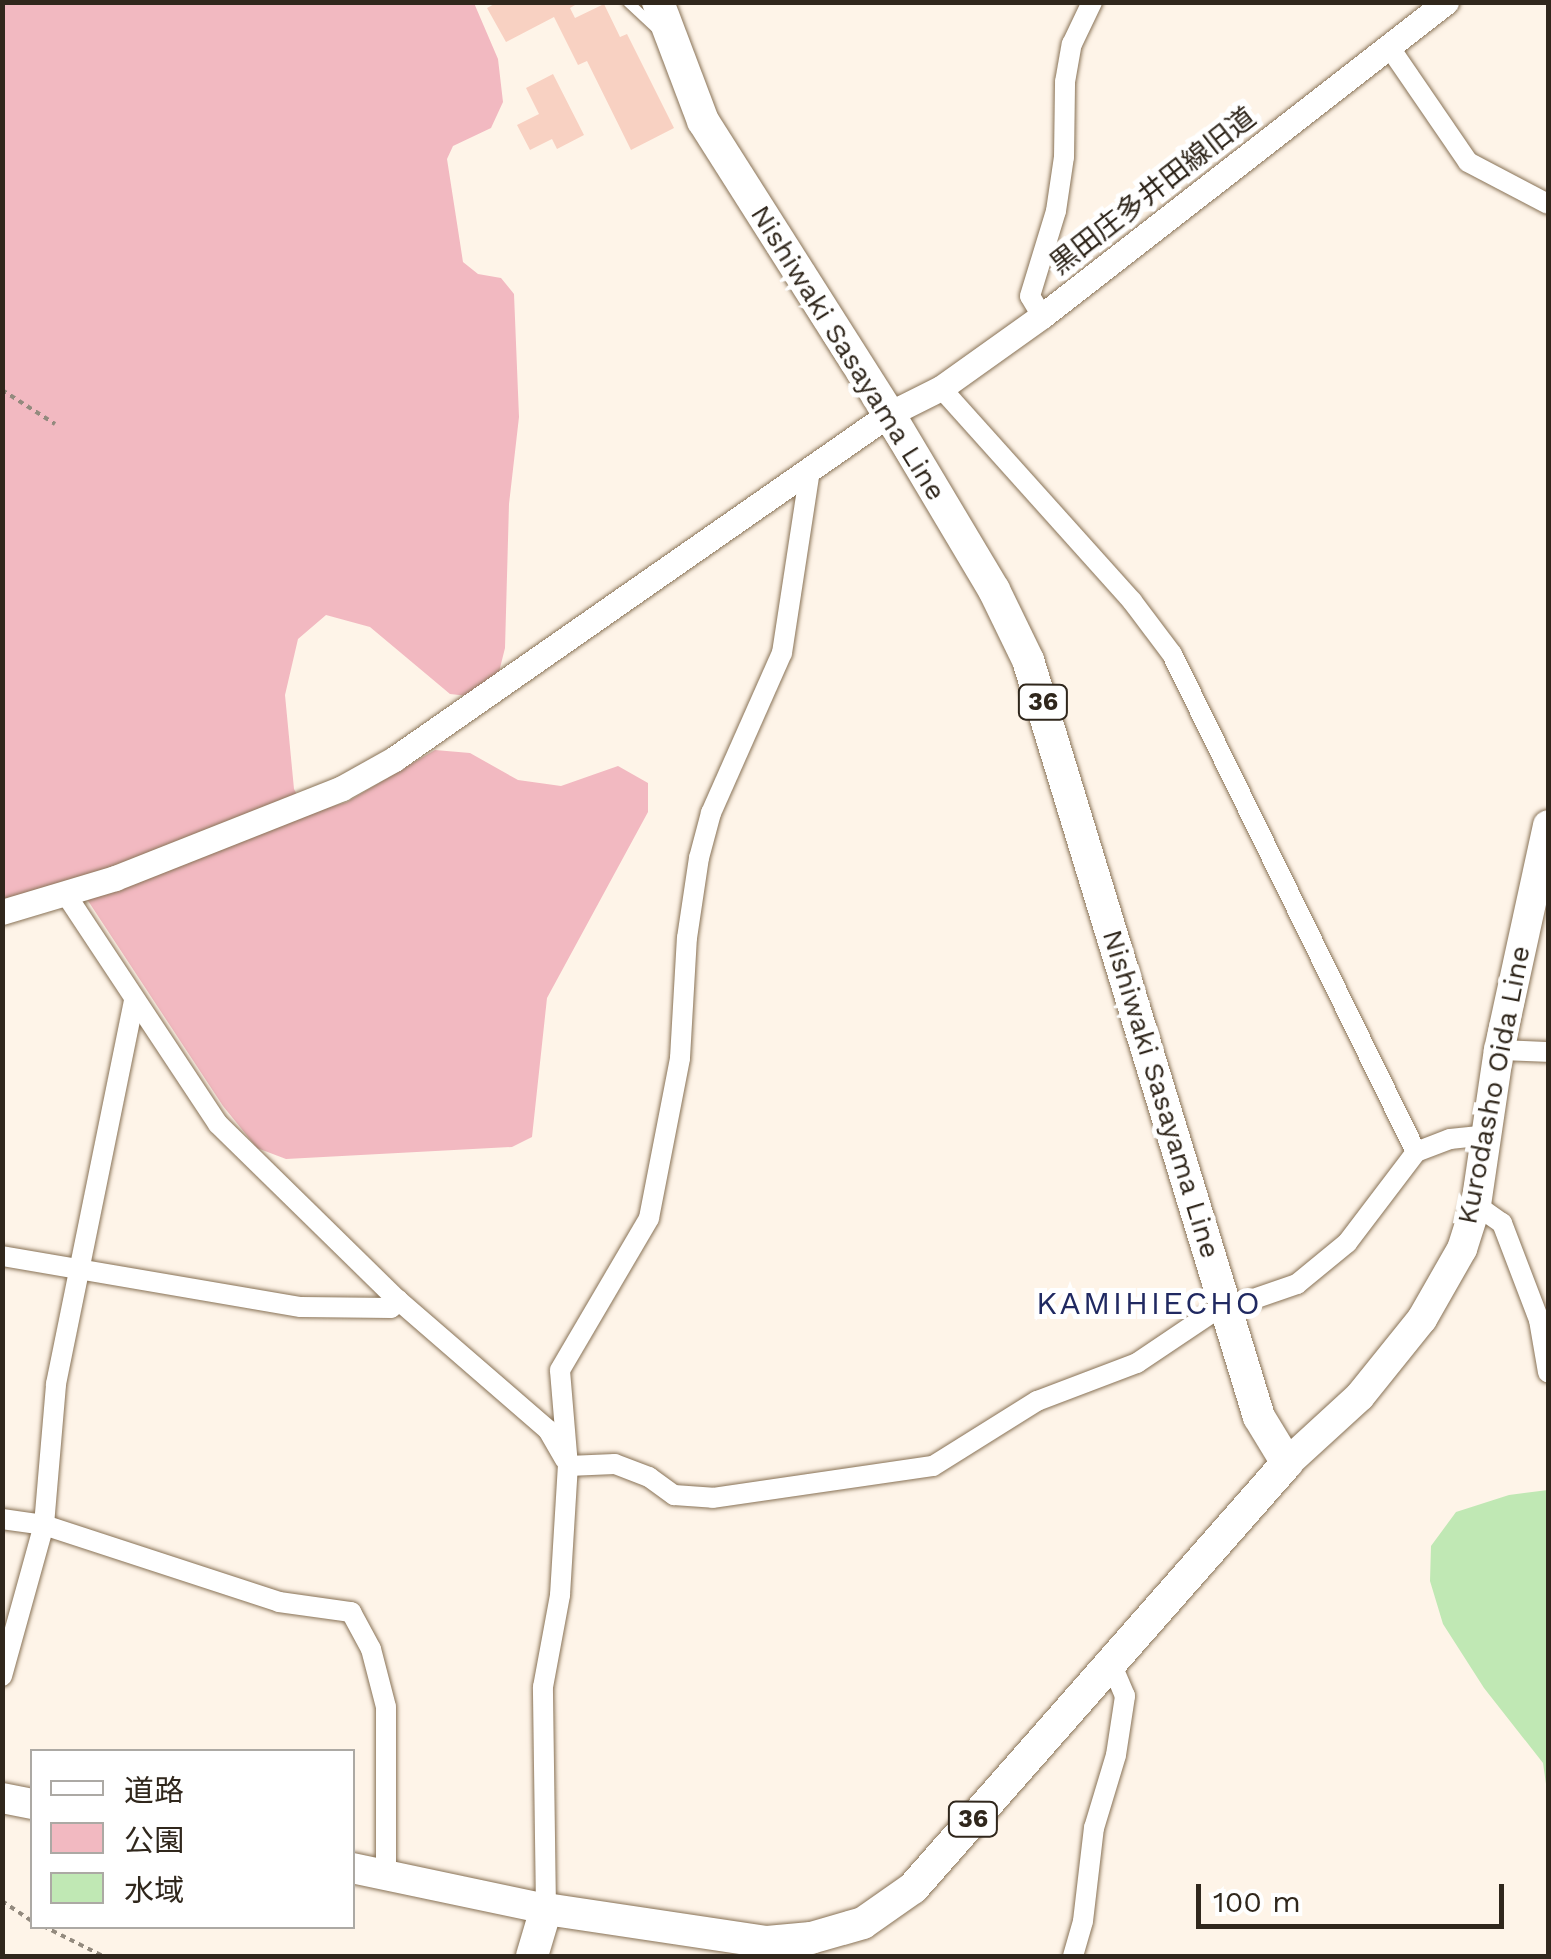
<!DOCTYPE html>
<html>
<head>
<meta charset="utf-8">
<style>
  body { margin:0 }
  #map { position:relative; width:1551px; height:1959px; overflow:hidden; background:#fef4e8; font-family:"Work Sans","Noto Sans JP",sans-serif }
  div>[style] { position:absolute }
  .green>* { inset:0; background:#f2b9c1 }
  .water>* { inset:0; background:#c0e8b4 }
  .building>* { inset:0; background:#f8d1c2 }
  .path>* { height:4px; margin-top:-2px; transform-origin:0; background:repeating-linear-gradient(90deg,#938a7e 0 5px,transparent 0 10px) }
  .roads { filter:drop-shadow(0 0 2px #887256) drop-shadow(0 0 2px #887256) }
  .service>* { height:10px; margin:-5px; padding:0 5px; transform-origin:5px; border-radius:5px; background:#fff }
  .minor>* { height:20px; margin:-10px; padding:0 10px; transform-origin:10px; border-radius:10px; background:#fff }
  .tertiary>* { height:25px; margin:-12.5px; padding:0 12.5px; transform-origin:12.5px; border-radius:12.5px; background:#fff }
  .secondary>* { height:30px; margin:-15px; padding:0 15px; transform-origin:15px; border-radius:15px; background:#fff }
  .primary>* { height:32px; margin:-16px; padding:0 16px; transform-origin:16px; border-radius:16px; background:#fff }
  span { translate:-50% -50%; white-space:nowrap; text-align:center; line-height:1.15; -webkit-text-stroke:10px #fff; paint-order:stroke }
  .shield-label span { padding:2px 8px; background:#fff; border:2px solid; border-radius:8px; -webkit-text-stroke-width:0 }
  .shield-label { font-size:25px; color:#30271c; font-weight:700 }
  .street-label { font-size:28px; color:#30271c }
  .quarter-label { font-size:32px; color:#202961; letter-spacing:2.5px }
  .frame { position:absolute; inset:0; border:5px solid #30271c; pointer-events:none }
  .legend { position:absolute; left:30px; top:1749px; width:325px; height:180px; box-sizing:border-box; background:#fff; border:2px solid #aca9a4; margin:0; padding:12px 18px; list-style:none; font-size:30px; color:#30271c }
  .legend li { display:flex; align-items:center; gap:20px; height:50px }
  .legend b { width:50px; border:2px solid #aca9a4 }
  .scale { position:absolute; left:1196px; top:1884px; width:308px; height:45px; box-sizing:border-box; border:5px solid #30271c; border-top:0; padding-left:12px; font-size:30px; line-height:35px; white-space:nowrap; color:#30271c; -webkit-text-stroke:8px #fff; paint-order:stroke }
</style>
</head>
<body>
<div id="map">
  <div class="green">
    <div style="clip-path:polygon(3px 3px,474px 3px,498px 59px,503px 102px,491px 128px,453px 146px,447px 159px,463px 262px,478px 274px,501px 278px,514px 294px,519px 417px,509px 504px,505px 648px,498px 676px,468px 696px,450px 694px,370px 627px,326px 615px,298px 639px,285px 695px,294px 789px,307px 814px,347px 802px,435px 750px,470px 753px,518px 780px,561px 786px,618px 766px,648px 783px,648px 812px,547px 998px,532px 1137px,512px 1147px,286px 1159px,257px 1148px,223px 1106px,75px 881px,3px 899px)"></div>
  </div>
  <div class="water">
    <div style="clip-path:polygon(1548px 1490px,1548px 1798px,1543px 1763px,1484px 1688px,1443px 1624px,1430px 1581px,1431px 1546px,1456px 1512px,1509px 1495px)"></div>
  </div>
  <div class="building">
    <div style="clip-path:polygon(498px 2px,580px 2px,570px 8px,575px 18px,604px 4px,620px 37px,627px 34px,674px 128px,631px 150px,587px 61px,578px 65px,554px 17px,506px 42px,487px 8px)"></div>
    <div style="clip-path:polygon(553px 74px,584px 135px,557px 149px,552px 139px,530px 150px,517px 125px,539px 114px,526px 88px)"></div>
  </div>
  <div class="path">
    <div style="left:2px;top:390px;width:63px;rotate:32.7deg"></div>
    <div style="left:2px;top:1901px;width:36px;rotate:34deg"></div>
    <div style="left:43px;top:1926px;width:67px;rotate:26.6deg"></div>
  </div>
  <div class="roads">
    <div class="service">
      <div style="left:628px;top:2px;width:38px;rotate:43deg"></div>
    </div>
    <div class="minor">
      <div style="left:1390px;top:48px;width:138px;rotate:55.6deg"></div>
      <div style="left:1468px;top:162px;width:90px;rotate:27.7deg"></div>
      <div style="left:1042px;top:316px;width:23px;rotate:-121deg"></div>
      <div style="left:1030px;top:296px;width:89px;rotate:-73deg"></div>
      <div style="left:1056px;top:211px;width:55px;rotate:-81.6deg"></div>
      <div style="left:1064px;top:157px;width:75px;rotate:-89.2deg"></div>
      <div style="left:1065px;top:82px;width:39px;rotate:-80deg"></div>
      <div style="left:1072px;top:44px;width:47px;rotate:-64.5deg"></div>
      <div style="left:941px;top:388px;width:286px;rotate:48.1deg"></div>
      <div style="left:1132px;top:601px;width:66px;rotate:53deg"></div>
      <div style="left:1172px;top:654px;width:555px;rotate:63.9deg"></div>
      <div style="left:65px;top:893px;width:277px;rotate:56.5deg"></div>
      <div style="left:218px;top:1124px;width:252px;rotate:44.4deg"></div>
      <div style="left:398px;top:1300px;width:198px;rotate:40.9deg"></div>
      <div style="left:548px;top:1430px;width:34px;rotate:60deg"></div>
      <div style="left:1499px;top:1050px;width:49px;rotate:2.3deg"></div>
      <div style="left:1476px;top:1205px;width:32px;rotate:35deg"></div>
      <div style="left:1502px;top:1223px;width:104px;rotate:69.1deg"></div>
      <div style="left:1539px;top:1320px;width:53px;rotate:80.2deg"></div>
      <div style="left:2px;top:1256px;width:303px;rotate:9.7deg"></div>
      <div style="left:301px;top:1307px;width:90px;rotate:0.6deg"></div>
      <div style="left:391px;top:1308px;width:11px;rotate:-49deg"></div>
      <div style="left:568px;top:1466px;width:47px;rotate:-2.4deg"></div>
      <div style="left:615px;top:1464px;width:36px;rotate:21deg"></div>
      <div style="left:649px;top:1477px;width:31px;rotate:36deg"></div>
      <div style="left:674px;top:1495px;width:39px;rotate:4deg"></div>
      <div style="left:713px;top:1498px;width:222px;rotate:-8.3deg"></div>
      <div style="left:933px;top:1466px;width:123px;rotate:-32deg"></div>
      <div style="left:1037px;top:1401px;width:107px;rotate:-20.8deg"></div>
      <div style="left:1137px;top:1363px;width:88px;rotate:-33.9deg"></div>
      <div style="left:1210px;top:1314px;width:92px;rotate:-19deg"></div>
      <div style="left:1297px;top:1284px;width:65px;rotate:-39.4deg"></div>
      <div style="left:1347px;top:1243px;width:114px;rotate:-52.8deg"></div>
      <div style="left:1416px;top:1152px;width:36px;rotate:-21deg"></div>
      <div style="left:1450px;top:1139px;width:37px;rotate:-6deg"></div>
      <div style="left:2px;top:1519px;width:42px;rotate:8.1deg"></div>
      <div style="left:44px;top:1525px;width:247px;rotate:18.1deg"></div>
      <div style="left:279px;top:1602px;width:73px;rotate:7.9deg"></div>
      <div style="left:351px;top:1612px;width:42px;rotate:61.6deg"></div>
      <div style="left:371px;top:1649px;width:60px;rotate:75.5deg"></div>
      <div style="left:386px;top:1707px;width:168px;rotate:90deg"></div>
      <div style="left:2px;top:1676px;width:157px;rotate:-74.5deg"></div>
      <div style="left:44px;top:1525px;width:142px;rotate:-85.1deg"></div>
      <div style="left:56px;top:1384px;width:390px;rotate:-78.5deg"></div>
      <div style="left:546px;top:1909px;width:222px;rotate:-90.8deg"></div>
      <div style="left:543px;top:1687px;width:94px;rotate:-79.5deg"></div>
      <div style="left:560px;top:1595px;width:129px;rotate:-86.5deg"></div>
      <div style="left:568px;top:1466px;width:96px;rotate:-94.8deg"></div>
      <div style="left:560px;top:1370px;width:176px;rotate:-59.6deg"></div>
      <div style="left:649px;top:1218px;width:163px;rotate:-79deg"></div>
      <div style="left:680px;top:1058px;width:120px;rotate:-86.7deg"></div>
      <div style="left:687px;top:938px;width:81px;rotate:-81.5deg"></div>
      <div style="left:699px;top:858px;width:47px;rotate:-75.1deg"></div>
      <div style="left:711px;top:813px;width:175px;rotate:-66.1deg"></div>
      <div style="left:782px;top:653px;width:184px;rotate:-81.3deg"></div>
      <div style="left:1073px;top:1956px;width:36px;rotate:-74deg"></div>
      <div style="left:1083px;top:1921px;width:94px;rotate:-83.3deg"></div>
      <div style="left:1094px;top:1828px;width:76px;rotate:-73.2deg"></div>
      <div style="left:1116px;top:1755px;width:60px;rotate:-81.3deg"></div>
      <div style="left:1125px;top:1696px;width:39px;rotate:-113deg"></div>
    </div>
    <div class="tertiary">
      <div style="left:2px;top:912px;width:118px;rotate:-16.7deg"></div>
      <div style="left:115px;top:878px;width:244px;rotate:-21.6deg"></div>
      <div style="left:342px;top:788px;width:60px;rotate:-29.1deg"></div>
      <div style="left:394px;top:759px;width:603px;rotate:-34.88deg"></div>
      <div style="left:889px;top:414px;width:58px;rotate:-26.6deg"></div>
      <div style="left:941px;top:388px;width:124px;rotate:-35.5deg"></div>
      <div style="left:1042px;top:316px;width:512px;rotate:-37.86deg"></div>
    </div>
    <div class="secondary">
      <div style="left:1287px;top:1463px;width:99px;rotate:-42.5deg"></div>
      <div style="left:1360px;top:1396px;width:99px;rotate:-51.2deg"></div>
      <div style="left:1422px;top:1319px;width:81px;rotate:-60.3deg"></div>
      <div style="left:1462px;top:1249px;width:46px;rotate:-72.3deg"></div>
      <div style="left:1476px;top:1205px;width:157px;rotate:-81.6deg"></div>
      <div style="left:1499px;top:1050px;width:230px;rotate:-77.7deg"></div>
      <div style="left:2px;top:1798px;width:31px;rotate:11deg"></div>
      <div style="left:352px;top:1868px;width:198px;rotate:11.9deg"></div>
    </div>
    <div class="primary">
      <div style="left:532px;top:1956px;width:49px;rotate:-73.4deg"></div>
      <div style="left:546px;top:1909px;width:223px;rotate:8.5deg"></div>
      <div style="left:767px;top:1942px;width:44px;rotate:-5.2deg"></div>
      <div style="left:811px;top:1938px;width:54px;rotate:-16.1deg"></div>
      <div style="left:863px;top:1923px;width:61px;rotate:-35deg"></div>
      <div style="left:913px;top:1888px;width:566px;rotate:-48.65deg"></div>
      <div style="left:1287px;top:1463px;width:54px;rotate:-121.3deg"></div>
      <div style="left:1259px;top:1417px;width:791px;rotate:-106.97deg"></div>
      <div style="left:1028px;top:660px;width:78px;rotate:-115.9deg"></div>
      <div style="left:994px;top:590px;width:205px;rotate:-120.8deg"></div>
      <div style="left:889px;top:414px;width:347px;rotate:-122.4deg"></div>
      <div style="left:703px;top:121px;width:127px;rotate:-110.7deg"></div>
    </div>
  </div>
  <div class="shield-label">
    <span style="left:1043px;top:702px">36</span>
    <span style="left:973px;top:1819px">36</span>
  </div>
  <div class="street-label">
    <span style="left:1153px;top:191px;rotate:-38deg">黒田庄多井田線旧道</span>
    <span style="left:848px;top:353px;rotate:58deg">Nishiwaki Sasayama Line</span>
    <span style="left:1494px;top:1085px;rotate:-79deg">Kurodasho Oida Line</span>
    <span style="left:1161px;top:1094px;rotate:73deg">Nishiwaki Sasayama Line</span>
  </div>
  <div class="quarter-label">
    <span style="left:1149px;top:1303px">KAMIHIECHO</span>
  </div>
  <div class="frame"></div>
  <ul class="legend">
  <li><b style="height:12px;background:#fff"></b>道路</li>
  <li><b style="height:28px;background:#f2b9c1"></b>公園</li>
  <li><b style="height:28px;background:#c0e8b4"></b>水域</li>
  </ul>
  <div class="scale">100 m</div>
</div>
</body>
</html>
